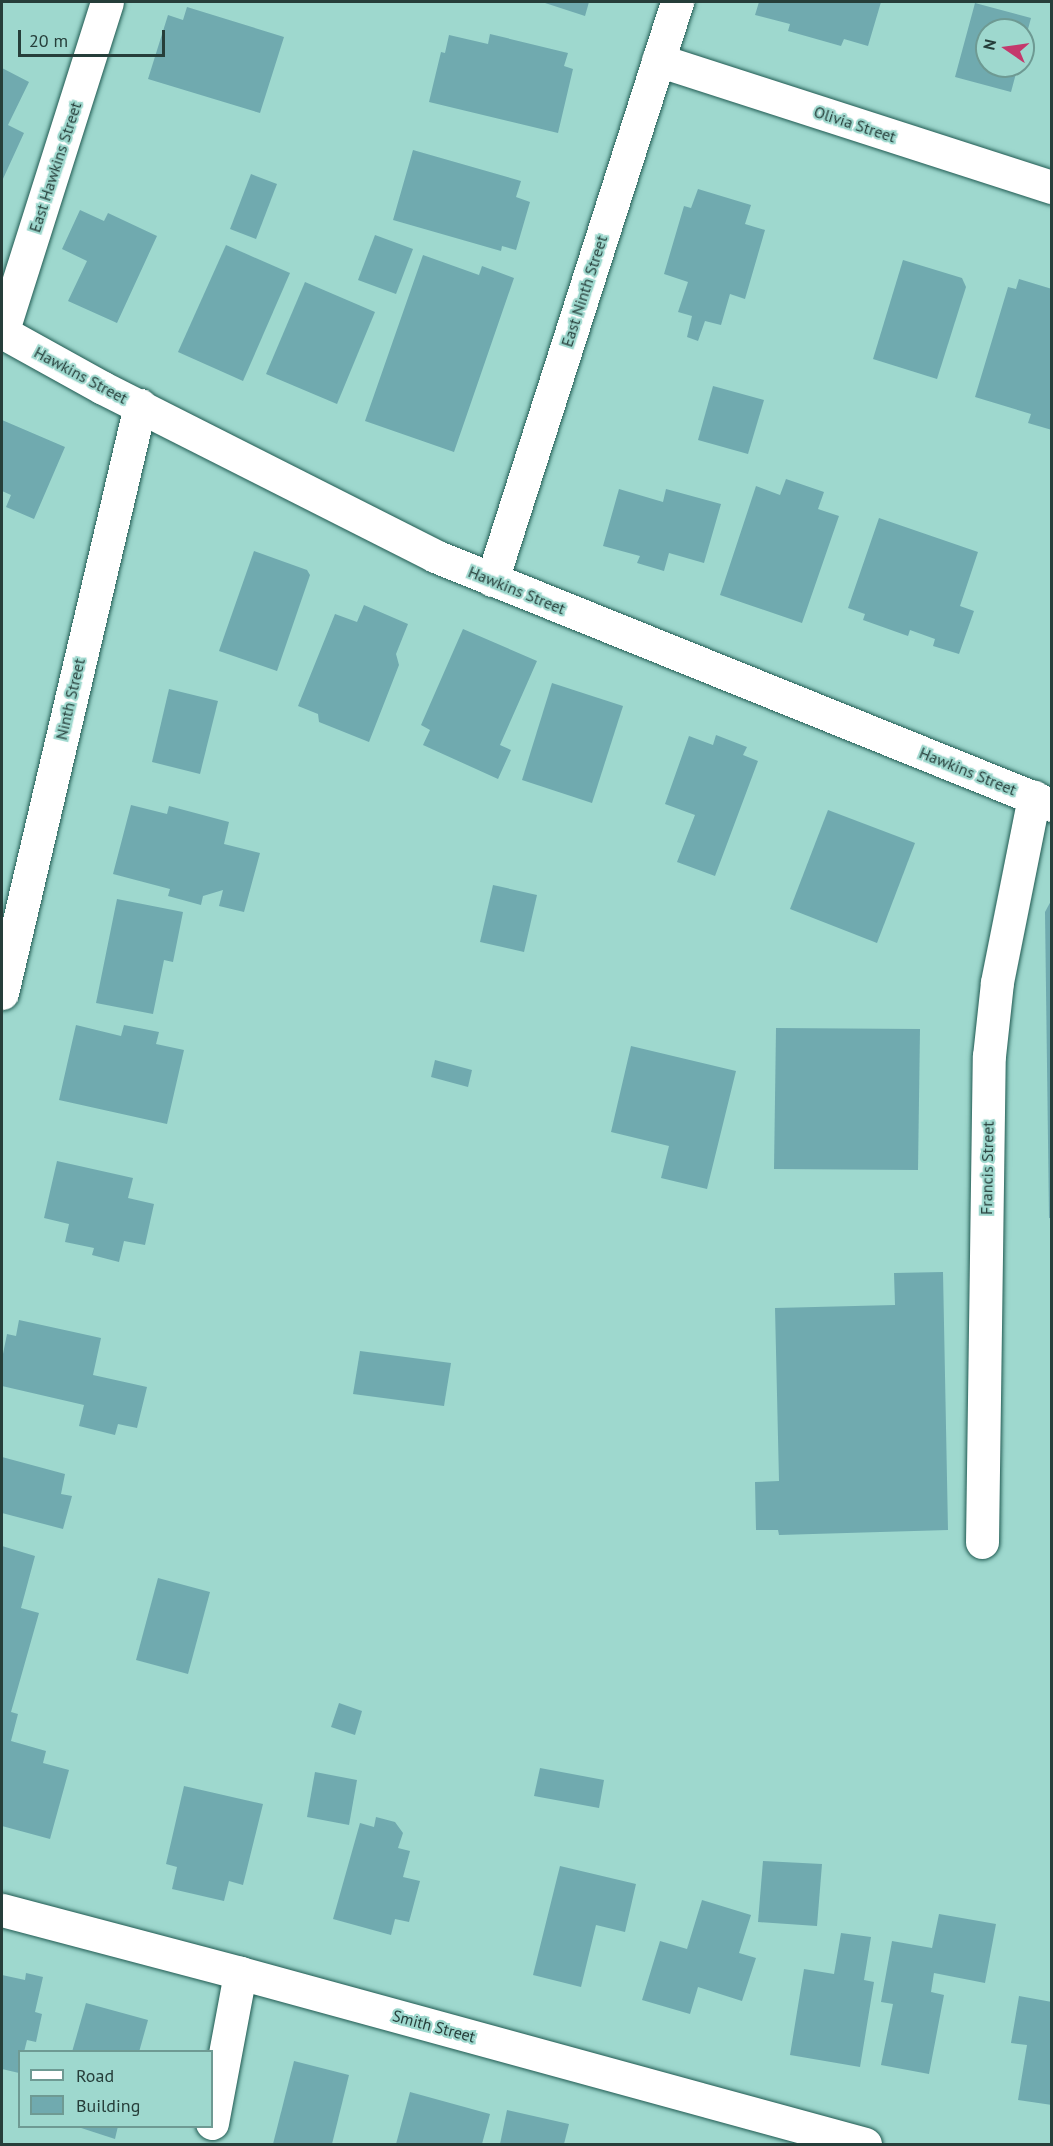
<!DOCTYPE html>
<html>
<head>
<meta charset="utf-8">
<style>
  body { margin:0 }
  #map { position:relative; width:1053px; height:2146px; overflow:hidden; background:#9ed8ce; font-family:"PT Sans",sans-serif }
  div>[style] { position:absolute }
  .building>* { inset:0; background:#70aaaf }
  .roads { filter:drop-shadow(0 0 2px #205a52) drop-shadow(0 0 2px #205a52) }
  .minor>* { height:33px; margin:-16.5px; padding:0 16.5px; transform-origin:16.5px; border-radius:16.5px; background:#fff }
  span { translate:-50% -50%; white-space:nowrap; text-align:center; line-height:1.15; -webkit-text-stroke:4.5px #9ed8ce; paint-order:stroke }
  .street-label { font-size:16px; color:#263e3a }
  .frame { position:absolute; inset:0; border:3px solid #263e3a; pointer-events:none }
  .legend { position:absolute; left:18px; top:2050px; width:195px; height:78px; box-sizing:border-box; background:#9ed8ce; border:2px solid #6e9a93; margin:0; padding:8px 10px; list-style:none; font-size:18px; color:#263e3a }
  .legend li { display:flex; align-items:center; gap:12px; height:30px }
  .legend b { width:30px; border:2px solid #6e9a93 }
  .north { position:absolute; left:975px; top:18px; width:60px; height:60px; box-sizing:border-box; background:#9ed8ce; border:2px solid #6e9a93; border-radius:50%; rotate:283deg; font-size:16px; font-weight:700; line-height:24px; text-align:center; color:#263e3a }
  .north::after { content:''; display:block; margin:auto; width:21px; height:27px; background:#c4386c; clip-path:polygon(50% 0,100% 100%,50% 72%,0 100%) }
  .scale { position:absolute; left:18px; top:30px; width:147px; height:27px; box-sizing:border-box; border:3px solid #263e3a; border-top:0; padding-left:8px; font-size:18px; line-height:21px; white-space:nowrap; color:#263e3a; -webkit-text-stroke:4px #9ed8ce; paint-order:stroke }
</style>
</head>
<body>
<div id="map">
  <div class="building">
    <div style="clip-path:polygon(542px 2px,589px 2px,585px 16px)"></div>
    <div style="clip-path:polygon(759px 2px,881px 2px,868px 46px,844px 39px,841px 46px,788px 31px,790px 24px,755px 15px)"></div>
    <div style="clip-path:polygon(975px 3px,1031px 18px,1024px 44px,1023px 30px,987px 30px,987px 66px,1018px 66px,1011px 92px,955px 77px)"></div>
    <div style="clip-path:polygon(187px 7px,284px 37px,260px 113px,148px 79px,168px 15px,183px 20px)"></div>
    <div style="clip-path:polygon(490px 34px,568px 53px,564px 66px,573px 69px,558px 133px,429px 102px,441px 52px,445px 53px,449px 35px,488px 44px)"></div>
    <div style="clip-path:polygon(2px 68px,29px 82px,8px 125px,24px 133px,2px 181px)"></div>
    <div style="clip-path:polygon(413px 150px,521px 181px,516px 197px,530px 202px,516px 250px,502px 246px,501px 251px,393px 220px)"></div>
    <div style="clip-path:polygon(251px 174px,277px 184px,256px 239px,230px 229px)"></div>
    <div style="clip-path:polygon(698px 189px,751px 205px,745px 224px,765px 230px,745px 299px,730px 294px,721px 325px,705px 321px,698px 341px,687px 337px,692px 316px,678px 312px,688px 282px,664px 274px,684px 206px,691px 208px)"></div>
    <div style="clip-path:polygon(80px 210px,104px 221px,108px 213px,157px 236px,117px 323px,68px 301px,87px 261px,62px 249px)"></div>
    <div style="clip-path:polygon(375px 235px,413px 249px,396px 294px,358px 280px)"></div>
    <div style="clip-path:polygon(226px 245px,290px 273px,243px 381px,178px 352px)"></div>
    <div style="clip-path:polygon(423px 255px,479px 275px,482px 266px,514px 278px,454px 452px,365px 421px)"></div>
    <div style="clip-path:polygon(903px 260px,962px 278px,966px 287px,937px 379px,873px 359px)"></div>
    <div style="clip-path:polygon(1019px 279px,1052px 289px,1052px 430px,1028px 423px,1031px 414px,975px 397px,1008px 287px,1016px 289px)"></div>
    <div style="clip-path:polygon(305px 282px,375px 312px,337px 404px,266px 374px)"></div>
    <div style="clip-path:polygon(713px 386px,764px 400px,748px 454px,698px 440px)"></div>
    <div style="clip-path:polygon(2px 420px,65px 447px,34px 519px,6px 507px,11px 495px,2px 491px)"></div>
    <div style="clip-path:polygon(786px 479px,824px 492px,818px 509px,839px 516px,802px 623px,720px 595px,756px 486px,780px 495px)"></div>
    <div style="clip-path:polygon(619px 489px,663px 502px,666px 489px,721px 504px,704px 563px,669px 553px,664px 571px,637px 563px,640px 556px,603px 546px)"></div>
    <div style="clip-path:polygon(879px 518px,978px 552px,960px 606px,974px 611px,959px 654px,933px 646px,935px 639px,910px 630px,908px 636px,863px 620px,865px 614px,848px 608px)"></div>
    <div style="clip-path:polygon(254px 551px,307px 570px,310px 575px,277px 671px,219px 651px)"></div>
    <div style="clip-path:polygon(364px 605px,408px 624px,396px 654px,399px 665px,369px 742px,319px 722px,318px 714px,298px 706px,335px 614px,357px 622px)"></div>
    <div style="clip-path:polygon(463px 629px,537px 661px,500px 745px,511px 750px,498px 779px,423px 745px,430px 730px,421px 725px)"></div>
    <div style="clip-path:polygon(552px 683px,623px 706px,592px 803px,522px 780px)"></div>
    <div style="clip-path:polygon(169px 689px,218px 701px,200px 774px,152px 762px)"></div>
    <div style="clip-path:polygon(716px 735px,747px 747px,743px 755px,758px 761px,715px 876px,677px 862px,695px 815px,665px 804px,689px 736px,713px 745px)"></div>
    <div style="clip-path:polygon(131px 805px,167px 814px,169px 806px,229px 822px,224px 844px,260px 853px,244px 912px,219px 906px,223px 890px,203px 896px,201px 905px,168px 896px,170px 889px,113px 874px)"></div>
    <div style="clip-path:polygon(828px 810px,915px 843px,877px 943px,790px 909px)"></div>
    <div style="clip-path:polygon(493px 885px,537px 895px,524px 952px,480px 942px)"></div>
    <div style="clip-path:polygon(117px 899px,183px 912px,173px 962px,164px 960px,153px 1014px,96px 1003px)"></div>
    <div style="clip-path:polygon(1052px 899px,1052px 1218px,1049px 1218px,1045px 912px)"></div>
    <div style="clip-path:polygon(76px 1025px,121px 1036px,124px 1025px,159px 1032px,156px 1044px,184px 1050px,167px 1124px,59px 1100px)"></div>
    <div style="clip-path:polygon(776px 1028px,920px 1029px,918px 1170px,774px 1169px)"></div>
    <div style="clip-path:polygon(631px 1046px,736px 1071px,707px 1189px,661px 1178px,669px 1146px,611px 1132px)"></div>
    <div style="clip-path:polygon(435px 1060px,472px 1070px,468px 1087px,431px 1077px)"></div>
    <div style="clip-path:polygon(57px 1161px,133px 1178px,128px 1198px,154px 1204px,145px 1245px,124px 1241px,119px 1262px,92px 1255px,94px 1248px,65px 1242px,69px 1224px,44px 1218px)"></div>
    <div style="clip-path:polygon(943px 1272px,948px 1530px,779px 1535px,778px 1530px,756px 1530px,755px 1482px,779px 1481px,775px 1308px,895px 1305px,894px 1273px)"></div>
    <div style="clip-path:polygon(19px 1320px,101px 1338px,93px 1375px,147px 1387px,137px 1428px,118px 1424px,115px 1435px,79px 1426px,84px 1405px,2px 1386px,2px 1359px,7px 1334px,16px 1336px)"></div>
    <div style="clip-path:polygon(360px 1351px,451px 1363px,444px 1406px,353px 1394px)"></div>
    <div style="clip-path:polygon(2px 1457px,65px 1474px,61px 1494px,72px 1496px,63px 1529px,2px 1513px)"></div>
    <div style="clip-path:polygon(2px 1546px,35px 1556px,21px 1608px,39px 1613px,11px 1712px,18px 1714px,11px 1741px,46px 1751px,43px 1763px,69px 1770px,50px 1839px,2px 1826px)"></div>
    <div style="clip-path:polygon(158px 1578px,210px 1592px,188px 1674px,136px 1660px)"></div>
    <div style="clip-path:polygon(339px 1703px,362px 1711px,355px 1735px,331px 1727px)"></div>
    <div style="clip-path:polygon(540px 1768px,604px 1780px,599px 1808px,534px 1796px)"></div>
    <div style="clip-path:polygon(315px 1772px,357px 1780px,349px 1825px,307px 1817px)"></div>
    <div style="clip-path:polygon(184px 1786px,263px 1804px,243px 1885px,229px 1881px,224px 1901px,172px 1889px,177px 1867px,166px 1864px)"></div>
    <div style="clip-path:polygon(376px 1817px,395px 1822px,403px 1833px,398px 1848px,410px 1851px,403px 1877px,420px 1881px,409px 1922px,395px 1919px,391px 1935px,333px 1919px,360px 1823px,374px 1827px)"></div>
    <div style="clip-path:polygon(763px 1861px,822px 1864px,817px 1926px,758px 1922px)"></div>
    <div style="clip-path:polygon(560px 1866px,636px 1884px,625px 1932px,596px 1925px,581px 1987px,533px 1975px)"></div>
    <div style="clip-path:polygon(702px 1900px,751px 1915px,739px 1953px,756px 1958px,742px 2001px,698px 1987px,690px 2014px,642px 2000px,660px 1941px,687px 1949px)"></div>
    <div style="clip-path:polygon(939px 1914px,996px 1924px,985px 1983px,934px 1973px,931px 1992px,944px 1995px,929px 2074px,881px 2065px,893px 2004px,881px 2002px,892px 1941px,932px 1948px)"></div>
    <div style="clip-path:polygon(841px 1933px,871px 1937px,864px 1980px,874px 1982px,860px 2067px,790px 2055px,804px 1969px,834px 1974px)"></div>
    <div style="clip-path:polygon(26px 1973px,43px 1977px,35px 2012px,42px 2014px,36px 2042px,27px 2040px,24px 2052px,20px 2052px,19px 2073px,2px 2069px,2px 1975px,25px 1980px)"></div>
    <div style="clip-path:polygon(1019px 1996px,1052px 2002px,1052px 2105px,1018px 2100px,1027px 2045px,1011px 2043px)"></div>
    <div style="clip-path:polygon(86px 2003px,148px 2020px,139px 2052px,72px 2052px)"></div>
    <div style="clip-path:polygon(294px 2061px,349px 2075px,332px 2144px,273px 2144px)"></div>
    <div style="clip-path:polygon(410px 2092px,490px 2114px,482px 2144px,396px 2144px)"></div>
    <div style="clip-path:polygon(507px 2110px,569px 2124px,564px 2144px,500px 2144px)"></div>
    <div style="clip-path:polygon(75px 2126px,118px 2126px,115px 2139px)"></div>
  </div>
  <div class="roads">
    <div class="minor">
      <div style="left:658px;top:60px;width:414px;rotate:17.9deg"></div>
      <div style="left:2px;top:332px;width:115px;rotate:29deg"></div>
      <div style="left:103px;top:388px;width:372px;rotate:26.8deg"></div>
      <div style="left:435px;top:556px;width:665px;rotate:21.98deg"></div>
      <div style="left:2px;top:333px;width:347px;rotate:-72.4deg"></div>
      <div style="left:492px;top:580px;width:607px;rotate:-72.25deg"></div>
      <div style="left:2px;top:993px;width:604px;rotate:-76.79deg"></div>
      <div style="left:982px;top:1542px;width:486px;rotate:-89.2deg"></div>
      <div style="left:989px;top:1056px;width:74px;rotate:-83.8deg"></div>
      <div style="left:997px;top:982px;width:189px;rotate:-78.7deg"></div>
      <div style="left:2px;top:1910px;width:246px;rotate:14.8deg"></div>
      <div style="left:240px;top:1973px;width:648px;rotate:15.3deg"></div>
      <div style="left:212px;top:2123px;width:153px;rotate:-79.4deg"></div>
    </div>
  </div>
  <div class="street-label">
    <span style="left:855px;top:124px;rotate:18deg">Olivia Street</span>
    <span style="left:55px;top:167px;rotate:-72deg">East Hawkins Street</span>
    <span style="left:584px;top:291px;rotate:-72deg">East Ninth Street</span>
    <span style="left:81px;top:375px;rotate:28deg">Hawkins Street</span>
    <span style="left:517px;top:590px;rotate:22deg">Hawkins Street</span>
    <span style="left:70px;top:699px;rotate:-77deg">Ninth Street</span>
    <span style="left:968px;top:771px;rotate:22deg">Hawkins Street</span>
    <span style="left:987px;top:1168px;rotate:-89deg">Francis Street</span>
    <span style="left:434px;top:2026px;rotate:15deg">Smith Street</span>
  </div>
  <div class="frame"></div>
  <ul class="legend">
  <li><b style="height:8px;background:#fff"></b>Road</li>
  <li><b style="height:16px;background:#70aaaf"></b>Building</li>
  </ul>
  <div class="north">N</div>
  <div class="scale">20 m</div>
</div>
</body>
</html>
